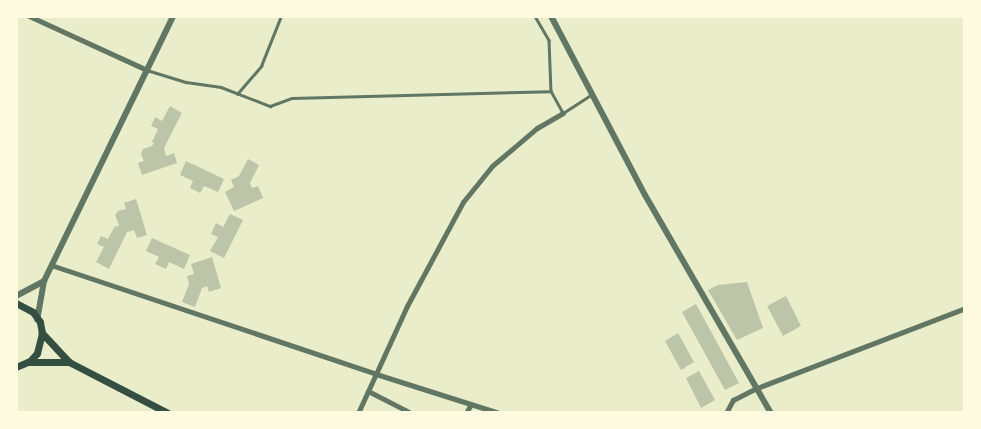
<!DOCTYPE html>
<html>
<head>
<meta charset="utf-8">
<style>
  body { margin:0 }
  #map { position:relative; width:981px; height:429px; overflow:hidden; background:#e9edc9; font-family:"Roboto Condensed",sans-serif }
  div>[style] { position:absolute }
  .building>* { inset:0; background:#bcc5a7 }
  .service>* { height:2.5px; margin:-1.25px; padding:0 1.25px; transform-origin:1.25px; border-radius:1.25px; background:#617663 }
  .minor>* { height:5px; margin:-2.5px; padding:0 2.5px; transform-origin:2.5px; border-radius:2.5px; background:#617663 }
  .tertiary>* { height:6px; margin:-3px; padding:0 3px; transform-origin:3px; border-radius:3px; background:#617663 }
  .secondary>* { height:7px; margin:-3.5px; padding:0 3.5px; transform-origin:3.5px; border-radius:3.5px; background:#344e41 }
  span { translate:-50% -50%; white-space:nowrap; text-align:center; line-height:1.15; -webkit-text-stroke:4px #fefae0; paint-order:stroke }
  .frame { position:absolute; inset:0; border:18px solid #fefae0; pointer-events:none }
</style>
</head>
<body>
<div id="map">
  <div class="building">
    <div style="clip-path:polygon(170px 106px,182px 113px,164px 148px,166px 156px,174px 153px,177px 163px,142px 175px,138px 163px,144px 161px,141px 154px,143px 149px,152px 146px,154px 143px,152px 142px,158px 129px,151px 126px,155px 117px,162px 121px)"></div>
    <div style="clip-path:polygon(248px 159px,259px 165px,250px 183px,252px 188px,258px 186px,263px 198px,234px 211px,225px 192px,234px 187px,231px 180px,239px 176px)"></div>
    <div style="clip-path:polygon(186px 161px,224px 179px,218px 192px,204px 186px,200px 193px,190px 188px,193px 181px,180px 175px)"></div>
    <div style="clip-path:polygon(136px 199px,147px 235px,137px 238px,134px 230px,127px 232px,109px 269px,96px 262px,104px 247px,97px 244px,101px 236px,108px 239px,115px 226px,117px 227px,119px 225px,115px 215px,118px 211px,126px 209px,124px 203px)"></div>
    <div style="clip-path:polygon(230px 214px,243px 220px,224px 258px,210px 251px,218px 237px,211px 234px,216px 223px,223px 227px)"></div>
    <div style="clip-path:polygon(152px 238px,190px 255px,184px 269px,169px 262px,166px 269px,155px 264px,159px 257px,146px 251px)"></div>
    <div style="clip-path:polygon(212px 257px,221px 288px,209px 292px,207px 286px,202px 288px,195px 307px,182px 302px,189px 284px,187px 276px,194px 274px,191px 264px)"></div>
    <div style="clip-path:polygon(747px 282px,763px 328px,737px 340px,708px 290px,718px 285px)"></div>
    <div style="clip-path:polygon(786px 296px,801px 326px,783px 336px,767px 306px)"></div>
    <div style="clip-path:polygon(696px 304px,739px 383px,725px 390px,682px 312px)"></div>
    <div style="clip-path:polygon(678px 333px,694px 362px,681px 370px,665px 341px)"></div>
    <div style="clip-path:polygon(699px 371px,715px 400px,701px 408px,686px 378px)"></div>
  </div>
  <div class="service">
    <div style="left:535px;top:16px;width:28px;rotate:60deg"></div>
    <div style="left:549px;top:40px;width:51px;rotate:87.8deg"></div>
    <div style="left:147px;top:70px;width:41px;rotate:17.1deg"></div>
    <div style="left:186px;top:82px;width:35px;rotate:8deg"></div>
    <div style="left:221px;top:87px;width:53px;rotate:21.2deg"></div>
    <div style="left:270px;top:106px;width:23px;rotate:-20deg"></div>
    <div style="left:292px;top:98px;width:259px;rotate:-1.5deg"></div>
    <div style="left:551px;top:91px;width:25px;rotate:61deg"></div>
    <div style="left:563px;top:113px;width:33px;rotate:-33deg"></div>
    <div style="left:237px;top:94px;width:37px;rotate:-49deg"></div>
    <div style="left:261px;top:66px;width:54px;rotate:-68.2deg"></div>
  </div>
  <div class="minor">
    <div style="left:29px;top:16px;width:130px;rotate:24.6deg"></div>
    <div style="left:51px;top:265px;width:343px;rotate:18.5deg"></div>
    <div style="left:376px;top:374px;width:129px;rotate:17.6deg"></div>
    <div style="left:368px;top:391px;width:48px;rotate:27.1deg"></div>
    <div style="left:358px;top:413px;width:118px;rotate:-65.4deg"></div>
    <div style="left:407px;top:306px;width:118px;rotate:-61.7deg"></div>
    <div style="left:463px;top:202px;width:46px;rotate:-51.1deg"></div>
    <div style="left:492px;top:166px;width:59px;rotate:-40.2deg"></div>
    <div style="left:537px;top:128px;width:30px;rotate:-30deg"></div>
    <div style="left:466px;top:413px;width:10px;rotate:-61deg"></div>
    <div style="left:726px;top:413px;width:15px;rotate:-62deg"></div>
    <div style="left:733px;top:400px;width:27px;rotate:-27deg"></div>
    <div style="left:757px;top:388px;width:223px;rotate:-21deg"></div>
  </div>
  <div class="tertiary">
    <div style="left:551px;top:16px;width:202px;rotate:62.3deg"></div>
    <div style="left:645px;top:195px;width:252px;rotate:60deg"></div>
    <div style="left:44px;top:281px;width:295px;rotate:-64deg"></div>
    <div style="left:16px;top:296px;width:32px;rotate:-28deg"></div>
    <div style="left:44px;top:281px;width:39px;rotate:100deg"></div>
  </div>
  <div class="secondary">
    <div style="left:16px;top:303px;width:19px;rotate:28deg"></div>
    <div style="left:33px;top:312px;width:12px;rotate:55deg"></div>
    <div style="left:40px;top:322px;width:11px;rotate:80deg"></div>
    <div style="left:42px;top:333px;width:21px;rotate:104deg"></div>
    <div style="left:37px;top:353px;width:11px;rotate:131deg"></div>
    <div style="left:30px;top:361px;width:15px;rotate:157deg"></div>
    <div style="left:28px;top:362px;width:41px"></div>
    <div style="left:69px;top:362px;width:40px;rotate:-133deg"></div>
    <div style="left:69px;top:362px;width:111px;rotate:27.3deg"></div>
  </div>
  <div class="frame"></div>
</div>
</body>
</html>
